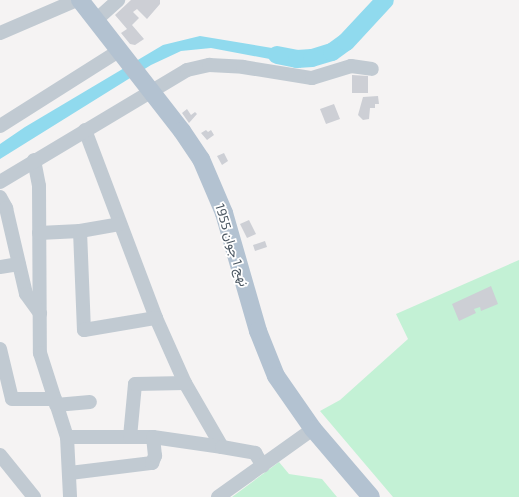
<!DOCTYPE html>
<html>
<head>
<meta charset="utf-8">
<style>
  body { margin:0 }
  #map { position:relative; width:519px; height:497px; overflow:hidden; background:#f5f3f3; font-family:"Exo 2",Vazirmatn,sans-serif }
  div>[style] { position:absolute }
  .green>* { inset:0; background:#c3f1d5 }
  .water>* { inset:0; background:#90daee }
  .river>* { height:18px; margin:-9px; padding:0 9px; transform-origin:9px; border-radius:9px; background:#90daee }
  .building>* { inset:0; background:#cdcfd5 }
  .minor>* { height:14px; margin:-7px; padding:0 7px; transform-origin:7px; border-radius:7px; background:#c1cad2 }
  .major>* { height:18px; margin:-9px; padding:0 9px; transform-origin:9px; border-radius:9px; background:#b3c2d1 }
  span { translate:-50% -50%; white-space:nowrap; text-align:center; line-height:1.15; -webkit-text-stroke:3.5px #fff; paint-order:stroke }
  .street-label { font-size:13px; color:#4a5661 }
</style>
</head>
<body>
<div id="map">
  <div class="green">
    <div style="clip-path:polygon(519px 260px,519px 497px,393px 497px,320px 411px,340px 400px,408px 339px,396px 314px)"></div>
    <div style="clip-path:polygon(279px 462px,289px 474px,322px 479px,337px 497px,232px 497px)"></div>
  </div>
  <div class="water">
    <div style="clip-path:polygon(200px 36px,296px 52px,302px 51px,301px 68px,296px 64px,211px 48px,181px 51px,151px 65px,0 159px,0 144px,25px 127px,163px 45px)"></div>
  </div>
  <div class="river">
    <div style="left:277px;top:55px;width:20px;rotate:11deg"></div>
    <div style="left:297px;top:59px;width:15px;rotate:-4deg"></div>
    <div style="left:312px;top:58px;width:21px;rotate:-17deg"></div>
    <div style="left:332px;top:52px;width:17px;rotate:-36deg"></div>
    <div style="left:346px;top:42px;width:57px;rotate:-47.1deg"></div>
  </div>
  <div class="building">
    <div style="clip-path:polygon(131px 0,160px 0,160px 4px,147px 19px,137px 9px,133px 12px,139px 18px,132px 25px,144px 39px,135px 45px,130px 44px,121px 33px,127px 29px,115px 15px)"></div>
    <div style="clip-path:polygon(352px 75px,368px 76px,368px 93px,352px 93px)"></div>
    <div style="clip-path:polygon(378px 96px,379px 104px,375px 104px,375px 108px,370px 108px,369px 119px,363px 120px,358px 115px,363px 97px)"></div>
    <div style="clip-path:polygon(334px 104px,340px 119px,326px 124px,320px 109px)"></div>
    <div style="clip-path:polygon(187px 109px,191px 115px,195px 112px,197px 114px,189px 123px,182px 113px)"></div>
    <div style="clip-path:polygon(206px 130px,208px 132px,211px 130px,214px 135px,207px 140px,201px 133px)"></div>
    <div style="clip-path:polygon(224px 153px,228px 161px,222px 165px,217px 156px)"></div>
    <div style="clip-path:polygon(249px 220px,256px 234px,247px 238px,240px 224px)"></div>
    <div style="clip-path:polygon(265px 241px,267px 247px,255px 251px,253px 245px)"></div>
    <div style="clip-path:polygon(491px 286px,498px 304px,481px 311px,480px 307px,474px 309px,476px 313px,459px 321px,452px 304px)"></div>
  </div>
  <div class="minor">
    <div style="left:96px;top:20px;width:30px;rotate:-42deg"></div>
    <div style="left:0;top:33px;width:84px;rotate:-23.2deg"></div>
    <div style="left:0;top:126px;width:142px;rotate:-32.3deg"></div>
    <div style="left:85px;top:130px;width:201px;rotate:69.3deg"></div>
    <div style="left:156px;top:318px;width:71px;rotate:66deg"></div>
    <div style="left:185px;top:383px;width:74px;rotate:60deg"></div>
    <div style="left:34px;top:160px;width:26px;rotate:79deg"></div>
    <div style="left:39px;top:186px;width:167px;rotate:89.7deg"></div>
    <div style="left:40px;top:353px;width:88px;rotate:72.2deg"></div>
    <div style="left:67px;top:437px;width:60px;rotate:87.1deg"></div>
    <div style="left:0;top:182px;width:218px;rotate:-30.9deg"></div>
    <div style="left:187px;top:70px;width:23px;rotate:-13deg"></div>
    <div style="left:209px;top:65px;width:34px;rotate:3deg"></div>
    <div style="left:243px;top:67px;width:70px;rotate:9.1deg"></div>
    <div style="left:312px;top:78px;width:41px;rotate:-17.1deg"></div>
    <div style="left:351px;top:66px;width:21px;rotate:8deg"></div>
    <div style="left:0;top:197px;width:13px;rotate:61deg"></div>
    <div style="left:6px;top:208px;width:88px;rotate:76.9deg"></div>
    <div style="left:26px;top:294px;width:24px;rotate:54deg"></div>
    <div style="left:80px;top:231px;width:99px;rotate:87.7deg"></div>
    <div style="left:84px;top:330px;width:73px;rotate:-9.5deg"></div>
    <div style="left:39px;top:233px;width:41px;rotate:-2.8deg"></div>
    <div style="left:80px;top:231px;width:40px;rotate:-10deg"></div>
    <div style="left:0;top:267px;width:19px;rotate:-9deg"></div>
    <div style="left:0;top:349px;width:51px;rotate:76.5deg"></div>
    <div style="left:12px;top:399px;width:43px"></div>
    <div style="left:56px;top:405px;width:34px;rotate:-5deg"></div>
    <div style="left:67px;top:437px;width:86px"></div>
    <div style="left:153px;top:437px;width:70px;rotate:8.2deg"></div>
    <div style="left:222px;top:447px;width:34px;rotate:10deg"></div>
    <div style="left:255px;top:453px;width:15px;rotate:58deg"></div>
    <div style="left:130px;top:437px;width:53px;rotate:-84.6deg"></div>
    <div style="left:135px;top:384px;width:50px;rotate:-1.1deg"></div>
    <div style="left:0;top:455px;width:54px;rotate:51deg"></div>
    <div style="left:70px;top:473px;width:83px;rotate:-7deg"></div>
    <div style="left:152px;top:463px;width:8px;rotate:-67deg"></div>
    <div style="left:155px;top:456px;width:19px;rotate:-96deg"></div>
    <div style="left:218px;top:497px;width:117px;rotate:-35.6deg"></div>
  </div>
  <div class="major">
    <div style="left:80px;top:0;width:166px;rotate:52.1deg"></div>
    <div style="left:182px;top:131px;width:34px;rotate:56deg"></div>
    <div style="left:201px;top:159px;width:59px;rotate:66.9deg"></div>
    <div style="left:224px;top:213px;width:123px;rotate:73.9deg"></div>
    <div style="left:258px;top:331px;width:48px;rotate:68.2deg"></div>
    <div style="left:276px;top:376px;width:65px;rotate:55.1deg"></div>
    <div style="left:313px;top:429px;width:89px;rotate:49.5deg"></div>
  </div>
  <div class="street-label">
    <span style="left:232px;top:245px;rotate:73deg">نهج 1 جوان 1955</span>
  </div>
</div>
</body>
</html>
